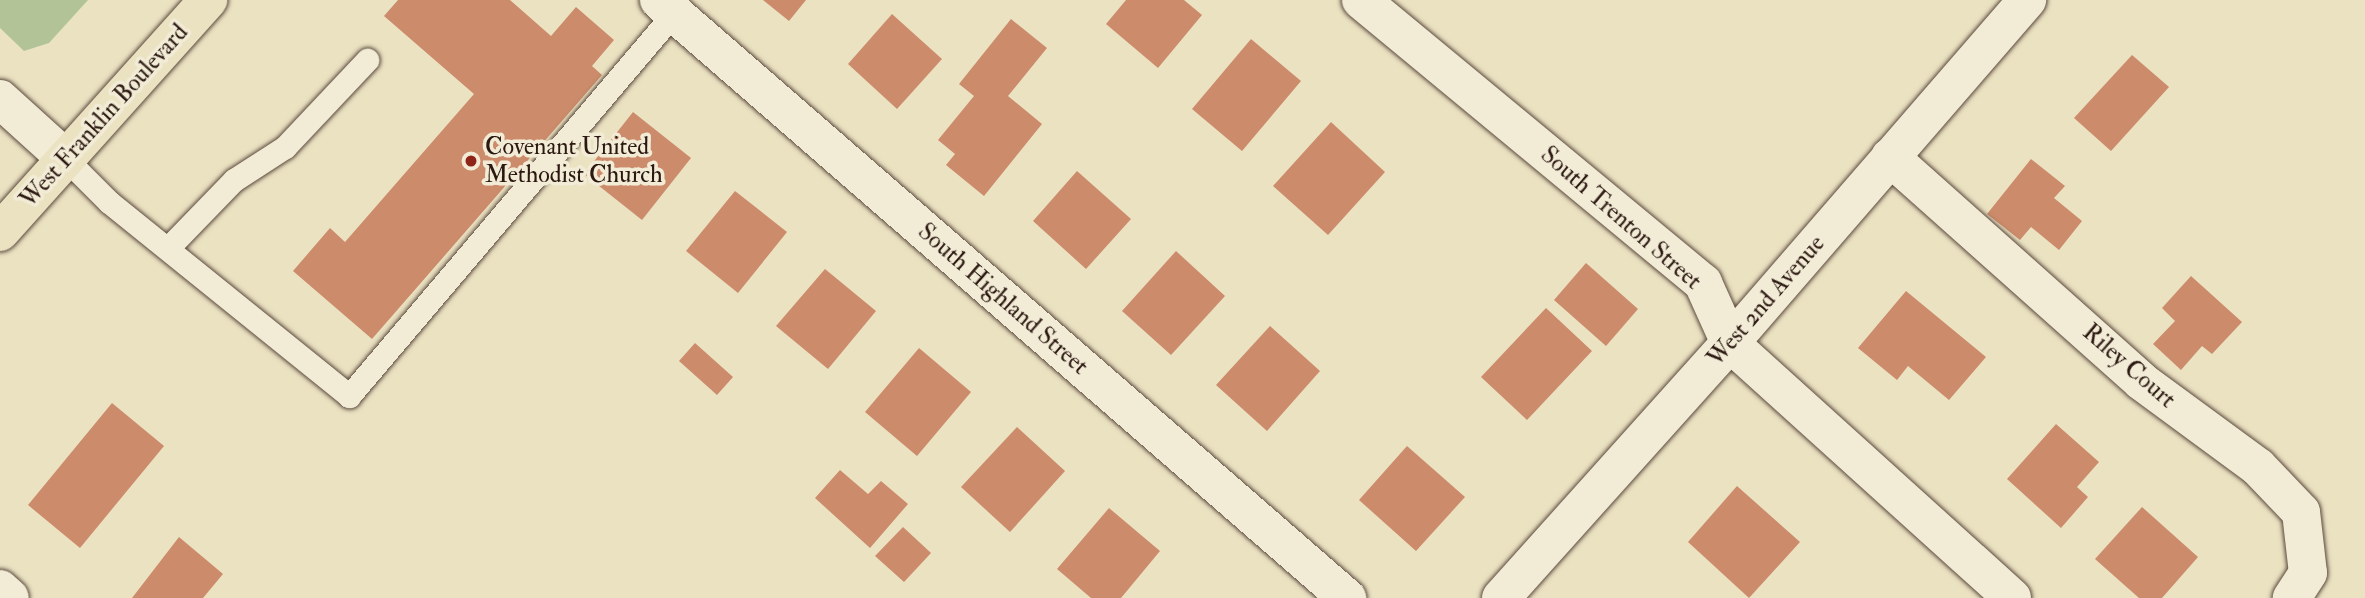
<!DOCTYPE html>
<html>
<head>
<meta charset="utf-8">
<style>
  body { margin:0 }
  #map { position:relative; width:2365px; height:598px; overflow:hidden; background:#ebe2c2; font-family:"IM FELL Double Pica",serif }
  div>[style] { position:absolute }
  .green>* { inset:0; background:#b2c497 }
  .building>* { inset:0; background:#cc8b6b }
  .roads { filter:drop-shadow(0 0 2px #5b4a3d) drop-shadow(0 0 2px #5b4a3d) }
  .service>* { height:23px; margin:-11.5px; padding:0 11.5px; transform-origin:11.5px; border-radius:11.5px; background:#f2ecd7 }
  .minor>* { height:38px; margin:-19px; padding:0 19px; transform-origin:19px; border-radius:19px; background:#f2ecd7 }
  .tertiary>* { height:38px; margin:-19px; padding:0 19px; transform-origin:19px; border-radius:19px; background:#f2ecd7 }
  .primary>* { height:38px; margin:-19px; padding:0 19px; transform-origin:19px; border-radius:19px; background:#ebe2c2 }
  .dots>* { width:19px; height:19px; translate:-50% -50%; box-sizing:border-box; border:4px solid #f2ecd7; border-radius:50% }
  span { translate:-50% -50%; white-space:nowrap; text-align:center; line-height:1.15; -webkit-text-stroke:7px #f2ecd7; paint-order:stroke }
  .street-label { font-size:24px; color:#2b1811 }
  .poi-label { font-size:24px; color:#2b1811 }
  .left { translate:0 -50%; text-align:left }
</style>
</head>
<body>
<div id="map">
  <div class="green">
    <div style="clip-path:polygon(0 0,88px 0,49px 43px,24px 51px,0 28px)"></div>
  </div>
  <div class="building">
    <div style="clip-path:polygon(398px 0,510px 0,551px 36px,576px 7px,614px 40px,592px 66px,602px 75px,372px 339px,293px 271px,330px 228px,345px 242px,474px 94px,384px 16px)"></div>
    <div style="clip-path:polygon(763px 0,806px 0,789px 21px)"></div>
    <div style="clip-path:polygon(1126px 0,1184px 0,1202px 15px,1158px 68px,1106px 24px)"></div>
    <div style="clip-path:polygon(892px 14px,942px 59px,897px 109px,848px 64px)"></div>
    <div style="clip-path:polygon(1011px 19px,1047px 48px,1008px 96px,1042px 124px,984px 196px,946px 165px,955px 154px,938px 140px,974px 96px,959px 84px)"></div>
    <div style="clip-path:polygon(1251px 39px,1301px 81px,1242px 151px,1192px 109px)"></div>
    <div style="clip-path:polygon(2132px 55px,2169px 87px,2111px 151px,2074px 118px)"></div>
    <div style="clip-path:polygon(633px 112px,691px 158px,642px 220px,584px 174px)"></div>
    <div style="clip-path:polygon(1331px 122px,1385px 172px,1328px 235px,1273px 186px)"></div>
    <div style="clip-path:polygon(2031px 159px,2065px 186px,2054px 198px,2082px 221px,2059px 250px,2031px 227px,2020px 240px,1987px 214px)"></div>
    <div style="clip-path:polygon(1077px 171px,1131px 219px,1086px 269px,1033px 221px)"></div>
    <div style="clip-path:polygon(735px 191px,787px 232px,738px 293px,686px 251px)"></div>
    <div style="clip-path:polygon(1176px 251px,1225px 296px,1171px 355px,1122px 311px)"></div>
    <div style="clip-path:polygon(1586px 263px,1638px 309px,1606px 346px,1554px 300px)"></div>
    <div style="clip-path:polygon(825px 269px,876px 311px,828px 369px,776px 326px)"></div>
    <div style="clip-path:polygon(2191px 276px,2242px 322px,2212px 354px,2202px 346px,2181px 370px,2153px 344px,2175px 321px,2162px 308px)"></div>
    <div style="clip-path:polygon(1906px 291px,1986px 357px,1949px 400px,1908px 366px,1897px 380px,1858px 348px)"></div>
    <div style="clip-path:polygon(1546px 308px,1592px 351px,1527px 420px,1481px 377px)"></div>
    <div style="clip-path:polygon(1270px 326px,1320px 371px,1267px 431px,1216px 385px)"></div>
    <div style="clip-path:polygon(695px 343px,733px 377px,717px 395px,679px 361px)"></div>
    <div style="clip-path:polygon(919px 348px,971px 392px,917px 456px,865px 412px)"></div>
    <div style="clip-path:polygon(112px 403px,164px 446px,80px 548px,28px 505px)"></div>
    <div style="clip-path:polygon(2056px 424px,2099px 462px,2077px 487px,2088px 497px,2061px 528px,2007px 479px)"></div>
    <div style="clip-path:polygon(1017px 427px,1065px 471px,1010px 532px,961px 487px)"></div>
    <div style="clip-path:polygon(1407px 446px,1465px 497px,1416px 551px,1359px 500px)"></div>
    <div style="clip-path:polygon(840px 470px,868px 494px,881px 481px,908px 504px,870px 548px,815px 498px)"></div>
    <div style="clip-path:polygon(1737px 486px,1800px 542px,1749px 598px,1688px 542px)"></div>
    <div style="clip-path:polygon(2142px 507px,2198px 557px,2162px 598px,2139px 598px,2095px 559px)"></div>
    <div style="clip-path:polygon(1109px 508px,1160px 551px,1121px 598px,1091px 598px,1057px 569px)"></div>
    <div style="clip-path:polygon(903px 527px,931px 553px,904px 582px,875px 556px)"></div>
    <div style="clip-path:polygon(179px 537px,223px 574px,203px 598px,132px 598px)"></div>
  </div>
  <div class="roads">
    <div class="service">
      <div style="left:64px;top:157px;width:64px;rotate:45deg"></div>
      <div style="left:109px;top:202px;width:309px;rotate:38.9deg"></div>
      <div style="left:349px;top:396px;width:502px;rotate:-49.68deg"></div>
      <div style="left:168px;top:248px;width:95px;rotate:-45.9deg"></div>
      <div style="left:234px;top:180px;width:61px;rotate:-32.9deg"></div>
      <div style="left:285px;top:147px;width:120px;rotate:-46.7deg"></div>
    </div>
    <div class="minor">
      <div style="left:659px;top:0;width:912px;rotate:41deg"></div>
      <div style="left:1361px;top:0;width:444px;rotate:39.6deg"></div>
      <div style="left:1703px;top:283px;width:66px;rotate:65.8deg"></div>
      <div style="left:1730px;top:343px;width:380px;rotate:42.1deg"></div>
      <div style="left:0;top:99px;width:86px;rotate:42.2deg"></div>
      <div style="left:1890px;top:157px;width:336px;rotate:41.7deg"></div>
      <div style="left:2141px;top:381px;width:145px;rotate:36.3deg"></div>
      <div style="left:2258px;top:467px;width:62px;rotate:46.3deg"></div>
      <div style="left:2301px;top:512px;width:61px;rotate:83.5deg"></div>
      <div style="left:2308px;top:573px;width:30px;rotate:123deg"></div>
      <div style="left:0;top:589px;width:13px;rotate:42deg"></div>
    </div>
    <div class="tertiary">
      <div style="left:1501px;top:598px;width:343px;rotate:-48.1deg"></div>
      <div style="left:1730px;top:343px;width:454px;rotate:-49.1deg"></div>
    </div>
    <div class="primary">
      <div style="left:0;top:232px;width:312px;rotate:-48.1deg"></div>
    </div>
  </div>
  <div class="dots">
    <div style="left:471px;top:161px;background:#8f2418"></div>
  </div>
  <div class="street-label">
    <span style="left:104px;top:116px;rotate:-48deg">West Franklin Boulevard</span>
    <span style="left:1621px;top:218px;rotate:41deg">South Trenton Street</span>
    <span style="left:1003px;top:299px;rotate:41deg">South Highland Street</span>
    <span style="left:1766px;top:301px;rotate:-49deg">West 2nd Avenue</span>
    <span style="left:2129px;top:366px;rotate:41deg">Riley Court</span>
  </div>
  <div class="poi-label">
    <span class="left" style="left:485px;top:161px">Covenant United<br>Methodist Church</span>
  </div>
</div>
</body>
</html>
